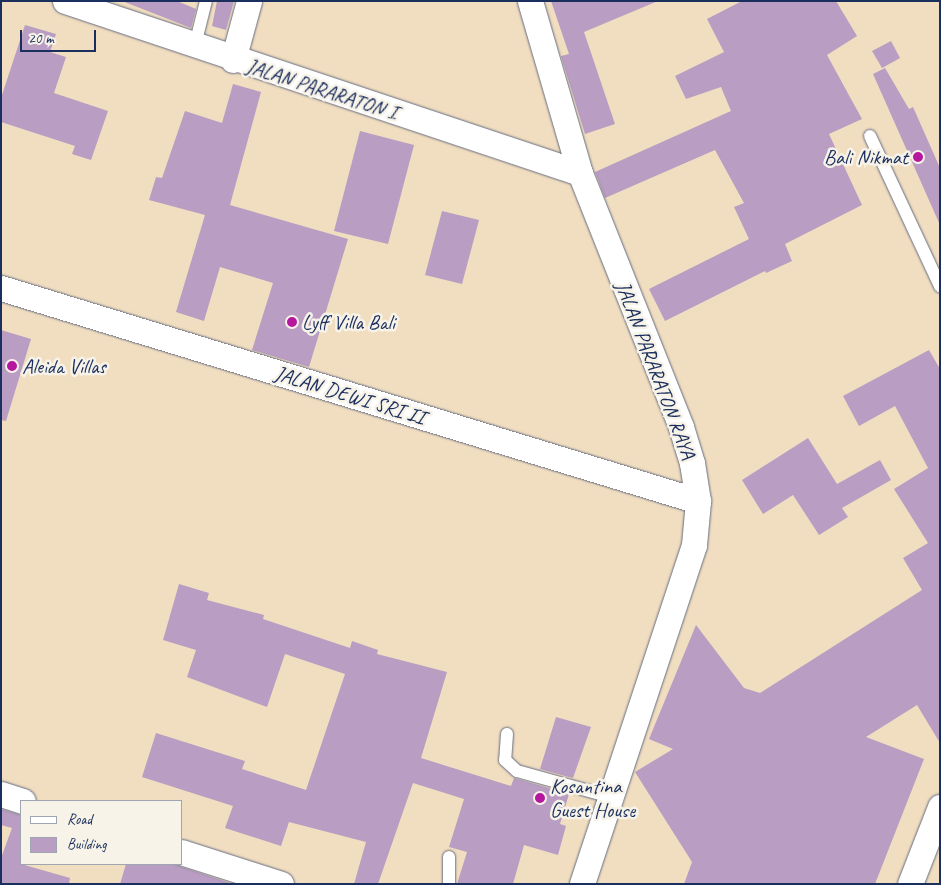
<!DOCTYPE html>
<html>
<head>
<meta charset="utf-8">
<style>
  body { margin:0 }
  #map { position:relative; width:941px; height:885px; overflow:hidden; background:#f1dec0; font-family:Caveat,sans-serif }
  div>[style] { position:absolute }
  .building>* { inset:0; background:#b99dc3 }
  .roads { filter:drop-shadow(0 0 1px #666c80) drop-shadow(0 0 1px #666c80) }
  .lane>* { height:12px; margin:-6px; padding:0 6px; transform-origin:6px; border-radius:6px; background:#fff }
  .street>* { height:25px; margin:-12.5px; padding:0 12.5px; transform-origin:12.5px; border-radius:12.5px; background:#fff }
  .dots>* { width:14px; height:14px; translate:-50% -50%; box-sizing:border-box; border:2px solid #f7f3e8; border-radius:50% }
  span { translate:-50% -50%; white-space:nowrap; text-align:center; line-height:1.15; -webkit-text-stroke:5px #f7f3e8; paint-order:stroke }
  .street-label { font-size:21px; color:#1b2f5e }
  .poi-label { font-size:21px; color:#1b2f5e }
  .right { translate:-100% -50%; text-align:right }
  .left { translate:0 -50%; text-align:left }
  .frame { position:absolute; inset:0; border:2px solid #1b2f5e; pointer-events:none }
  .legend { position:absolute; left:20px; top:800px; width:162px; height:65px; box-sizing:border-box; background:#f7f3e8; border:1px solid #9fa5b1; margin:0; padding:6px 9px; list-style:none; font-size:15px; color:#1b2f5e }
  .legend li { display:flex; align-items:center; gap:10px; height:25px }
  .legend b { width:25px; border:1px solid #9fa5b1 }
  .scale { position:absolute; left:20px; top:30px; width:76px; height:22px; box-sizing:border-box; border:2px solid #1b2f5e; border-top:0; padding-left:6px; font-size:15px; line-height:18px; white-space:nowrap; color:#1b2f5e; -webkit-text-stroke:4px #f7f3e8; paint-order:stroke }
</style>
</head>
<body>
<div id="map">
  <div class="building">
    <div style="clip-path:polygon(122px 1px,177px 1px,196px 9px,191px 28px)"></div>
    <div style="clip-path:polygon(217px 1px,234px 1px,226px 30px,212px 26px)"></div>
    <div style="clip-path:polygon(551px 1px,658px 1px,584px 32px,615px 124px,585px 134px,561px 56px,569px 54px)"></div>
    <div style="clip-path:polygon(742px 1px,836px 1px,857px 36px,827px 55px,862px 119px,829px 134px,862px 205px,785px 244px,792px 261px,766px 273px,765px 271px,665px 321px,649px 289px,749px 239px,734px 207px,744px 203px,715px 150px,605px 198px,595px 172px,731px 111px,721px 87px,686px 99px,675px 76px,724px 52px,707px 19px)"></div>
    <div style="clip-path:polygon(25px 25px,56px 34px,50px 52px,66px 57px,54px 93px,108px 111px,91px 160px,72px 154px,75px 146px,1px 122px,1px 98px)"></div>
    <div style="clip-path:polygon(891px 41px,900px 58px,882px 68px,872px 51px)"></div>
    <div style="clip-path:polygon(885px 68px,909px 109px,913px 107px,940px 168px,940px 225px,873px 74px)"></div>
    <div style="clip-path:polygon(233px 84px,261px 92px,230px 205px,348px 239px,309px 367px,252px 350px,273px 283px,220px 267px,204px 321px,176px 312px,205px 215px,149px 200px,156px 177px,162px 178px,185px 111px,222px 123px)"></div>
    <div style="clip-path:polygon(360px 131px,414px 145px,388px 244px,334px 231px)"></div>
    <div style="clip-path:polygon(442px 211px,479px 220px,462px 284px,425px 275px)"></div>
    <div style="clip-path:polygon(1px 330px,31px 339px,6px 421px,1px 420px)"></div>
    <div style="clip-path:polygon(929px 350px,940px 369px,940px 743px,917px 705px,866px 737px,924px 759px,875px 884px,684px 884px,692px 862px,635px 772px,673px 749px,649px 739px,696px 625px,744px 688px,760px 693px,922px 590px,903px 558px,928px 543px,894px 489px,928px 468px,895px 406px,859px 426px,843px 396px)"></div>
    <div style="clip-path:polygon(808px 438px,837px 484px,880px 460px,891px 480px,842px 508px,848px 517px,819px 535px,793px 495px,763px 514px,742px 480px)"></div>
    <div style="clip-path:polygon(179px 584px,209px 593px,207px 600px,264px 615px,263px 619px,350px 648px,352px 641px,378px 650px,377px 654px,447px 672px,421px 758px,511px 786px,514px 778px,569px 794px,560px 824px,566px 826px,558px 855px,524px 845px,513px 884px,457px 884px,467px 852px,449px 847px,464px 799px,413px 783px,378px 884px,354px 884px,366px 842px,289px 822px,281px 846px,225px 828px,233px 806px,142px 777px,156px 733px,245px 761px,242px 769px,306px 790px,345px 674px,285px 654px,267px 707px,187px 677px,196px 650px,163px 640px)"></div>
    <div style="clip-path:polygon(556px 717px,591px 727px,573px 778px,540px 769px)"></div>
    <div style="clip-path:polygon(1px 809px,21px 815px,21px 864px,70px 878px,69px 884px,1px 884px,1px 858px,12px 828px,1px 825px)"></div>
    <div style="clip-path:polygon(126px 864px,173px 864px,233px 884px,120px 884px)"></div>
  </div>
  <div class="roads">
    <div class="lane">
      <div style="left:195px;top:45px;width:45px;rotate:-76deg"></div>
      <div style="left:870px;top:136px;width:166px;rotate:65deg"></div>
      <div style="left:507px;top:734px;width:26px;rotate:94deg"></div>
      <div style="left:505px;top:760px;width:16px;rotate:43deg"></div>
      <div style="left:517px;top:771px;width:98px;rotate:15.5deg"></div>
      <div style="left:449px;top:884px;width:27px;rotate:-90deg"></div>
    </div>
    <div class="street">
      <div style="left:65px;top:1px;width:543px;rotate:18.47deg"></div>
      <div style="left:530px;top:1px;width:179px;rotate:73.8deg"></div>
      <div style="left:580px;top:173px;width:273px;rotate:68.3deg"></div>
      <div style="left:681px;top:427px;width:38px;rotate:73deg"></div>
      <div style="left:692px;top:463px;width:38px;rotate:81deg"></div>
      <div style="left:698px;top:501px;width:44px;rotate:95.2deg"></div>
      <div style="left:694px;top:545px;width:357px;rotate:108.3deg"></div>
      <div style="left:233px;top:60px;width:61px;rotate:-74.8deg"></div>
      <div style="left:1px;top:288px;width:729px;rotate:16.99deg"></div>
      <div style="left:1px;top:794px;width:23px;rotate:18deg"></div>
      <div style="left:181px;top:852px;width:105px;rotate:17.7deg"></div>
      <div style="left:910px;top:884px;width:83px;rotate:-68.7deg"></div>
    </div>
  </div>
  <div class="dots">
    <div style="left:918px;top:157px;background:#b5179e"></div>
    <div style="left:292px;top:322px;background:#b5179e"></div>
    <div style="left:12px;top:366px;background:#b5179e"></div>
    <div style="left:540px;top:798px;background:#b5179e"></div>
  </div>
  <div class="street-label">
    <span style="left:322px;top:89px;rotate:18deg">JALAN PARARATON I</span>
    <span style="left:656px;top:370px;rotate:69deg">JALAN PARARATON RAYA</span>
    <span style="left:350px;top:395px;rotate:17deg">JALAN DEWI SRI II</span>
  </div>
  <div class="poi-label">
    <span class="right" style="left:908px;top:157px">Bali Nikmat</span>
    <span class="left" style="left:302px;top:322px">Lyff Villa Bali</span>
    <span class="left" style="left:22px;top:366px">Aleida Villas</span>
    <span class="left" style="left:550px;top:798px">Kosantina<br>Guest House</span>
  </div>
  <div class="frame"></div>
  <ul class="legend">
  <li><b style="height:6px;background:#fff"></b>Road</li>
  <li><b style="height:14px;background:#b99dc3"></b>Building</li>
  </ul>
  <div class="scale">20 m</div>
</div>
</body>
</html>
